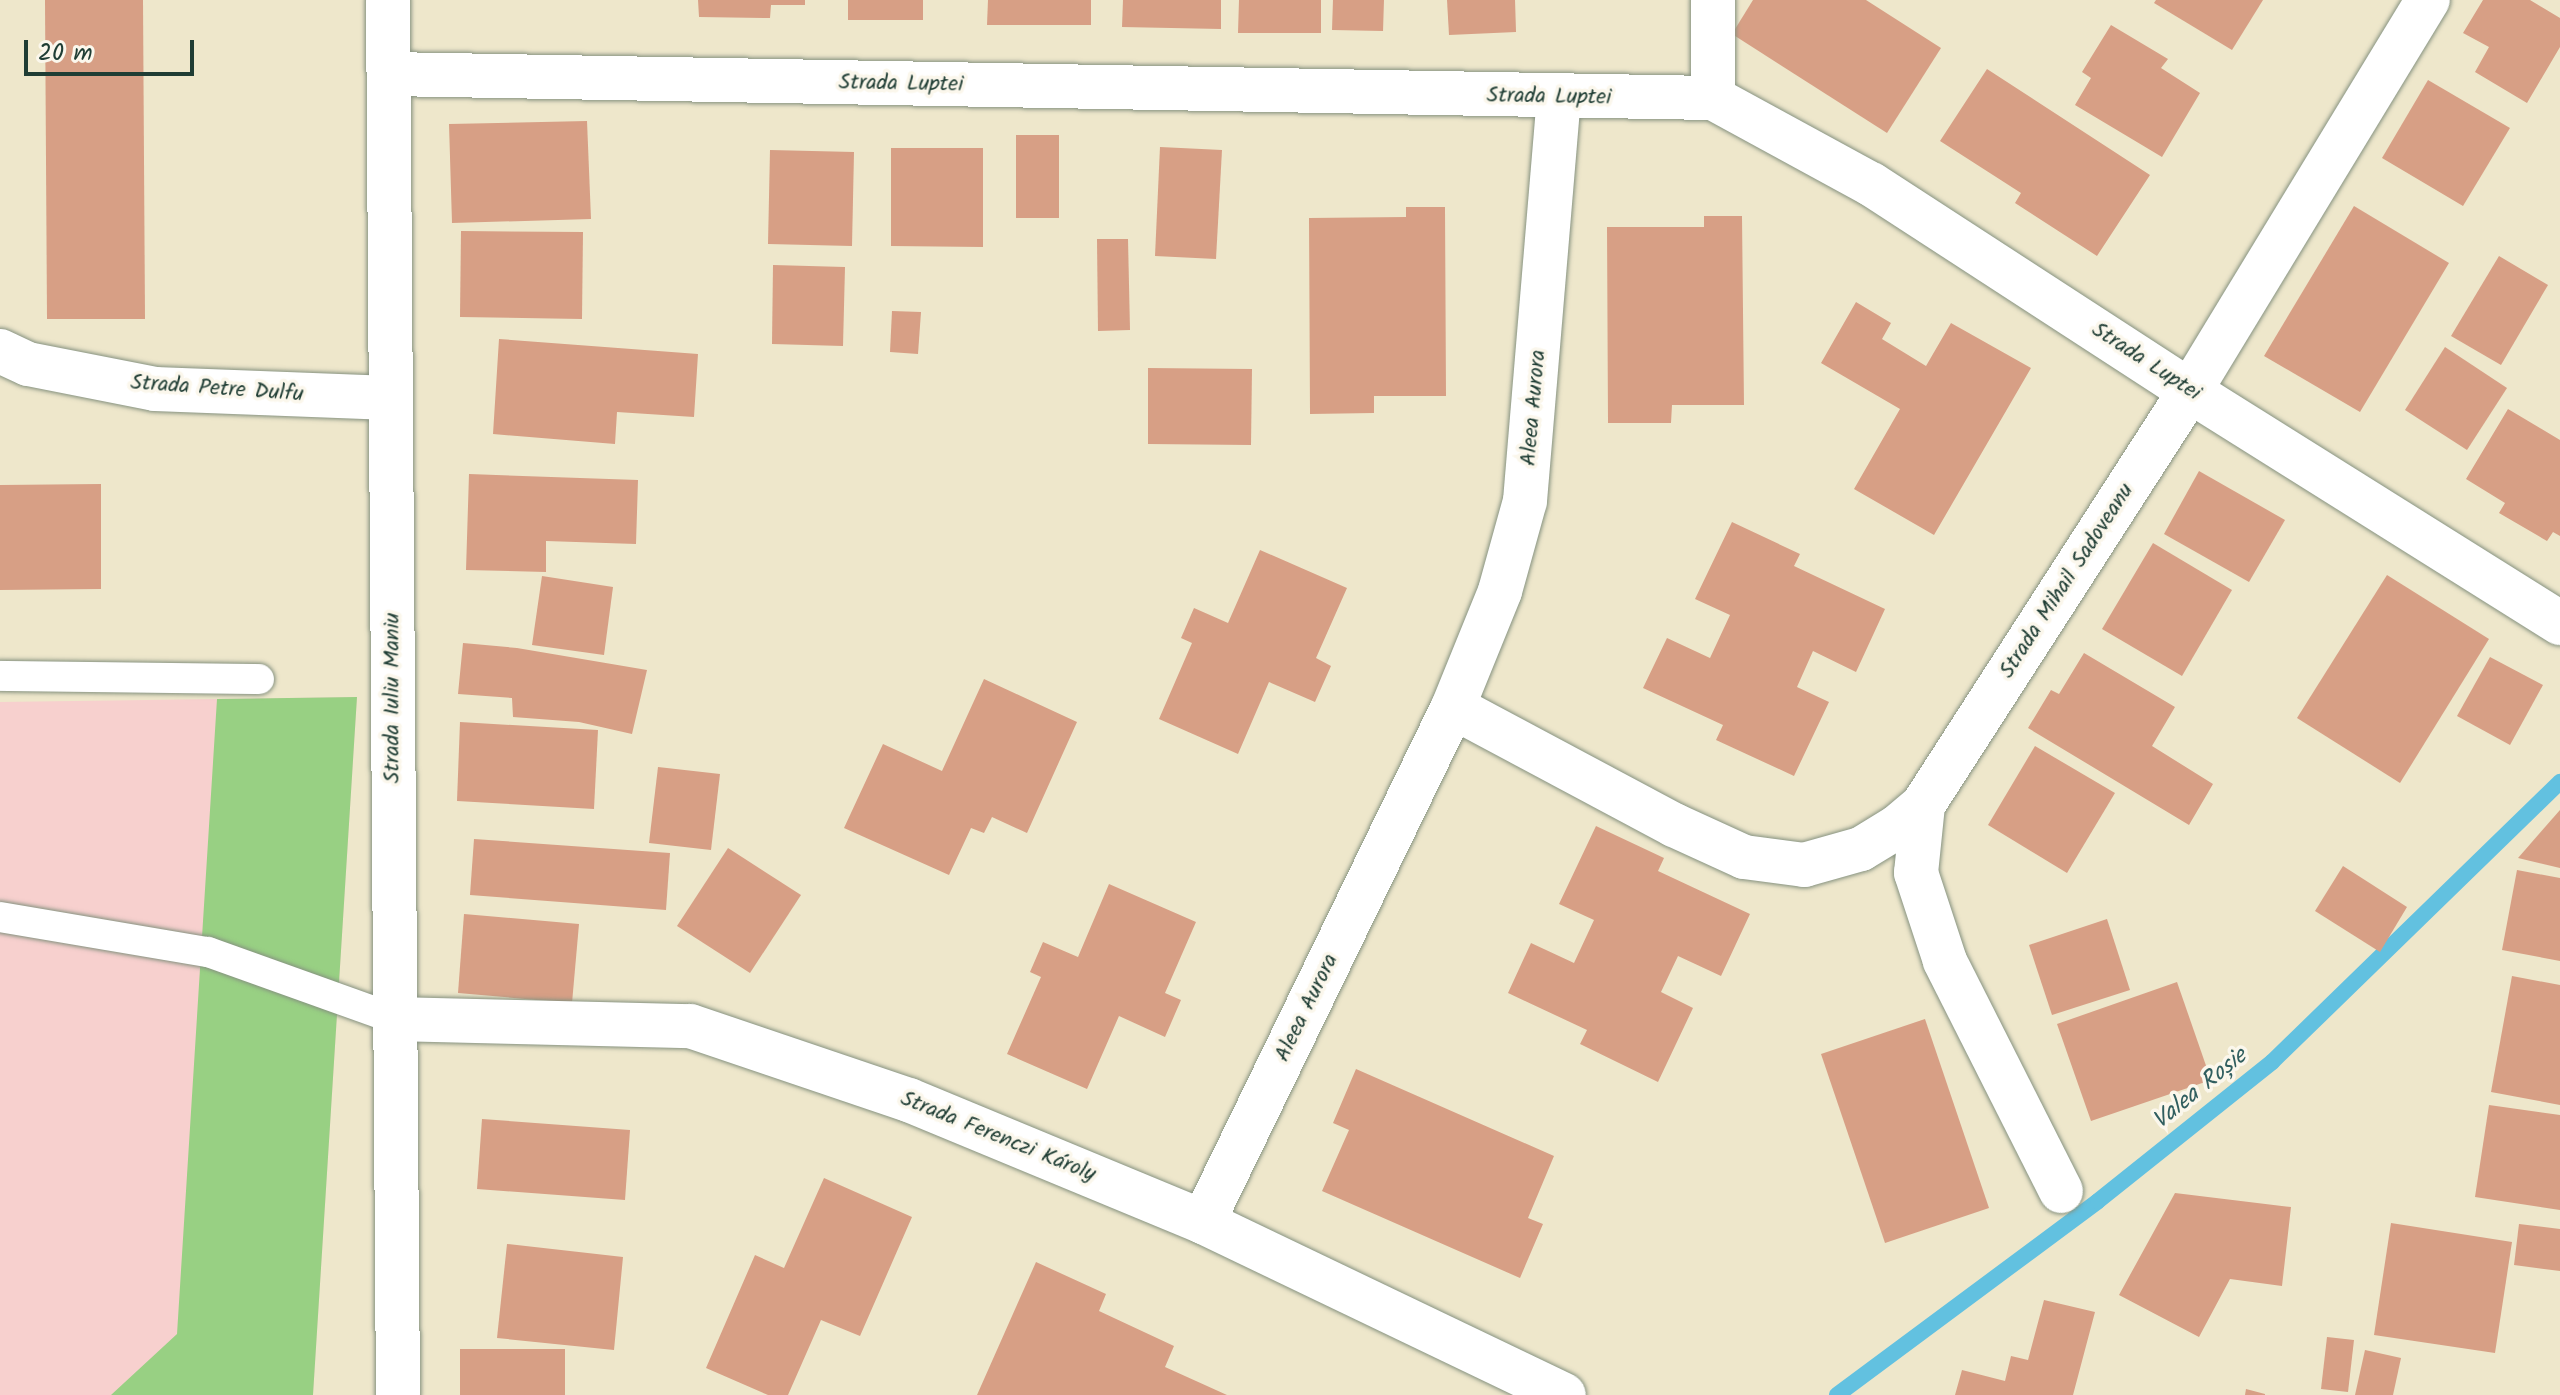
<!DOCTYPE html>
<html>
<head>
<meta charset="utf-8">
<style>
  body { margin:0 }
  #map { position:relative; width:2560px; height:1395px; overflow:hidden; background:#eee7cb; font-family:Kalam,sans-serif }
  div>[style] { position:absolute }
  .built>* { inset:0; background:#f7d0ce }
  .green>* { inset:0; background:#98d083 }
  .stream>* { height:16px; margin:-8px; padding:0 8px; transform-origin:8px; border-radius:8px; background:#62c1e0 }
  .building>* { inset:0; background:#d79f85 }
  .roads { filter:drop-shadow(0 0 2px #869280) drop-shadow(0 0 2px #869280) }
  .lane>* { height:30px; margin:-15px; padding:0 15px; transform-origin:15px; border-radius:15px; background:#fff }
  .street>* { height:44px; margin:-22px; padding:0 22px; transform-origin:22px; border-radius:22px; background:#fff }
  span { translate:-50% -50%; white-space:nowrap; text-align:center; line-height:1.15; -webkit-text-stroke:7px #fbf7ec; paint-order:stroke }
  .street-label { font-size:22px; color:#1f3d34 }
  .water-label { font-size:24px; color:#305e5f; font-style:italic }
  .scale { position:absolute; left:24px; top:40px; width:170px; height:36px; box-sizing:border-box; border:4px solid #1f3d34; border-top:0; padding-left:10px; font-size:24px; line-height:28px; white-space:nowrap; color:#1f3d34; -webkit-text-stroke:6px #fbf7ec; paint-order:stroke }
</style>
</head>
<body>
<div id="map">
  <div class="built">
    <div style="clip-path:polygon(357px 697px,313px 1395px,0 1395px,0 702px)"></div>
  </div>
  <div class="green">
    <div style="clip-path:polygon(357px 697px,313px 1395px,111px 1395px,177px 1334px,217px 699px)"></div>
  </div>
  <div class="stream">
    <div style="left:1837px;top:1395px;width:325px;rotate:-36.6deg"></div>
    <div style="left:2098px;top:1201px;width:223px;rotate:-38.6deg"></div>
    <div style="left:2272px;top:1062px;width:402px;rotate:-44.2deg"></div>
  </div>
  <div class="building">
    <div style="clip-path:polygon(45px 0,143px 0,145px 319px,47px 319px)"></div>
    <div style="clip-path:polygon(698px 0,805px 0,805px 5px,771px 5px,770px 18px,699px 17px)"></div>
    <div style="clip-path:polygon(848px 0,923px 0,923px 20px,848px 20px)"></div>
    <div style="clip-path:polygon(988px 0,1091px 0,1091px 25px,987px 25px)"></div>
    <div style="clip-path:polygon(1123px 0,1221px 0,1221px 29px,1122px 27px)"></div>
    <div style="clip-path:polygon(1239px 0,1321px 0,1321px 33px,1238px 33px)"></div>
    <div style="clip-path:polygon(1333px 0,1384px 0,1383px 31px,1332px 30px)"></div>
    <div style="clip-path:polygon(1447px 0,1515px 0,1516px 32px,1449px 35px)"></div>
    <div style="clip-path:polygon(1753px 0,1866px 0,1941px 48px,1887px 133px,1732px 34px)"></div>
    <div style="clip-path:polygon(2156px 0,2263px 0,2232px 50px,2154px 3px)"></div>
    <div style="clip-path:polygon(2483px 0,2530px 0,2560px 18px,2560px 47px,2527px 103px,2475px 72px,2489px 47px,2463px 33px)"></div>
    <div style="clip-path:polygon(2111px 25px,2168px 59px,2161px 68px,2200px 93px,2162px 157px,2075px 105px,2091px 78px,2082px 72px)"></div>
    <div style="clip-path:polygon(1987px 69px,2150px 175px,2097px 256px,2015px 203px,2021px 193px,1940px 141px)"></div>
    <div style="clip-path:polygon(2428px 80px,2510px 128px,2463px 206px,2382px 158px)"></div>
    <div style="clip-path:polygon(587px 121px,591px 219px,452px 223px,449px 124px)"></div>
    <div style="clip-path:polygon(1016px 135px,1059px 135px,1059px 218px,1016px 218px)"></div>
    <div style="clip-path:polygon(1160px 147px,1222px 150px,1216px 259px,1155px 256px)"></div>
    <div style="clip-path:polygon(891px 148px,983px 148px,983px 247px,891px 246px)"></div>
    <div style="clip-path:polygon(770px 150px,854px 152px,852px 246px,768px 244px)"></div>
    <div style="clip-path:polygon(2354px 206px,2449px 263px,2360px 412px,2264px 356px)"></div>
    <div style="clip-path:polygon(1406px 207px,1445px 207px,1446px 396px,1374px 396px,1374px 413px,1310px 414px,1309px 218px,1406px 217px)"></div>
    <div style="clip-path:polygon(1704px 216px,1742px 216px,1744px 405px,1672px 405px,1671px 423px,1608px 423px,1607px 227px,1704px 227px)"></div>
    <div style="clip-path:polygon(461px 231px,583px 232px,582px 319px,460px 317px)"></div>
    <div style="clip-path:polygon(1097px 239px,1128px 239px,1130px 330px,1098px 331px)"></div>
    <div style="clip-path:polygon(2499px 256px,2548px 285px,2501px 365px,2451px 336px)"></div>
    <div style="clip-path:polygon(773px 265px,845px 267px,843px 346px,772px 344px)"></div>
    <div style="clip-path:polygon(1856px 302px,1891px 323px,1882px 339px,1926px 366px,1951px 323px,2031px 368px,1934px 535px,1854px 489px,1900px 409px,1821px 363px)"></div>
    <div style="clip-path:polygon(892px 311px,921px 312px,918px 354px,890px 352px)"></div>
    <div style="clip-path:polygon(499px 339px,698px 354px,694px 417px,617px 412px,615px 444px,493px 434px)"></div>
    <div style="clip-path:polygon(2445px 347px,2507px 388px,2467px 450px,2405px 410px)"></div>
    <div style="clip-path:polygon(1148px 368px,1252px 369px,1251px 445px,1148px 444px)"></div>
    <div style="clip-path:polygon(2508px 409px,2560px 440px,2560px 536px,2553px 532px,2547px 541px,2499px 513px,2505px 503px,2466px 479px)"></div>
    <div style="clip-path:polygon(2199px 471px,2285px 520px,2249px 582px,2164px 534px)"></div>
    <div style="clip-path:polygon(469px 474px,638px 480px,636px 544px,546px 541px,546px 572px,466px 570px)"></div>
    <div style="clip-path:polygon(101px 484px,101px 589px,0 590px,0 485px)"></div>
    <div style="clip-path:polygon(1732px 522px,1800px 554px,1794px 566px,1885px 609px,1856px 672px,1813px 651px,1797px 687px,1829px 702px,1794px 776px,1716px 740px,1723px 725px,1643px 688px,1667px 638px,1710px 658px,1730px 615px,1695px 599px)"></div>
    <div style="clip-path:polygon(2153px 543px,2232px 590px,2182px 676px,2102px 629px)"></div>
    <div style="clip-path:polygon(1260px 550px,1347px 588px,1316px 658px,1331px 666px,1315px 702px,1269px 682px,1238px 754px,1159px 719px,1192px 643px,1181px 638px,1194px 608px,1228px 623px)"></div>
    <div style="clip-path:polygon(2387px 575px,2489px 639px,2400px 783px,2297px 718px)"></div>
    <div style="clip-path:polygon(542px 576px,613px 587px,604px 655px,532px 645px)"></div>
    <div style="clip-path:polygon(463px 643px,517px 648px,647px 670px,632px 734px,579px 722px,513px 717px,512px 698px,458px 694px)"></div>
    <div style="clip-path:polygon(2084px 653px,2175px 707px,2152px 746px,2213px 784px,2189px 825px,2028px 728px,2051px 690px,2059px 694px)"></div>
    <div style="clip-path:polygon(2490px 657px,2543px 685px,2510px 745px,2457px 716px)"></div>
    <div style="clip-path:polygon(984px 679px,1077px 722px,1027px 833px,992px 817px,984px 833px,971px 828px,949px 875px,844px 828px,883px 744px,942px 771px)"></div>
    <div style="clip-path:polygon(460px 722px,598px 730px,594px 809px,457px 801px)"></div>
    <div style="clip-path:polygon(2035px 746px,2115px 793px,2067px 873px,1988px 825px)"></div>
    <div style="clip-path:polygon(658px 767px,720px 774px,711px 850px,649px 843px)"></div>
    <div style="clip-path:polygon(2560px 810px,2560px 868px,2518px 858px)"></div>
    <div style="clip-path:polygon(1596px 826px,1664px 858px,1658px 871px,1750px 914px,1721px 976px,1678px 956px,1661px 992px,1693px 1008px,1658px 1082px,1580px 1044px,1587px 1030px,1508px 993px,1531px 943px,1574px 963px,1594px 920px,1559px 904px)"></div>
    <div style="clip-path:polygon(474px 839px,670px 853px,666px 910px,470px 895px)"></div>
    <div style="clip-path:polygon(728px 848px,801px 895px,750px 973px,677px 926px)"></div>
    <div style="clip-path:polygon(2343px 866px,2407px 907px,2380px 952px,2315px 911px)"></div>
    <div style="clip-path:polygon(2517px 870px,2560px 878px,2560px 961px,2502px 950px)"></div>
    <div style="clip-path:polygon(1109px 884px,1196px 922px,1165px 993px,1181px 1000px,1165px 1037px,1119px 1016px,1087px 1089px,1007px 1054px,1041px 977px,1030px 972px,1043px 942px,1078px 957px)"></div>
    <div style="clip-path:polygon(464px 914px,579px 924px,572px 1003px,458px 993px)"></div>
    <div style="clip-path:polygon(2107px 919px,2130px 990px,2052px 1015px,2029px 945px)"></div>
    <div style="clip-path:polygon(2512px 976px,2560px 985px,2560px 1105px,2491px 1092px)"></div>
    <div style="clip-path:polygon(2177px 982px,2211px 1080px,2091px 1121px,2057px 1024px)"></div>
    <div style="clip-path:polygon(1925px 1019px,1989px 1208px,1885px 1243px,1821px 1054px)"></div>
    <div style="clip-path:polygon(1356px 1069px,1554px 1156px,1528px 1218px,1543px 1224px,1520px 1278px,1322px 1191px,1349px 1130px,1333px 1123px)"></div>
    <div style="clip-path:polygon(2489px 1105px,2560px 1115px,2560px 1210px,2475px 1197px)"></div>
    <div style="clip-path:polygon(482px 1119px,630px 1130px,625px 1200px,477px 1189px)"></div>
    <div style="clip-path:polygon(824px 1178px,912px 1217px,860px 1336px,821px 1320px,788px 1395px,768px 1395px,706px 1368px,755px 1255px,784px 1268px)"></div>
    <div style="clip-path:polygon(2175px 1193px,2291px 1207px,2282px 1286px,2230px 1279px,2199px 1337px,2119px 1295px)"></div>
    <div style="clip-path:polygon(2391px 1223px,2512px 1242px,2495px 1353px,2374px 1335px)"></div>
    <div style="clip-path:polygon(2519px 1224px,2560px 1229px,2560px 1271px,2514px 1265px)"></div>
    <div style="clip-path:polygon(507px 1244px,623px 1257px,614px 1350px,497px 1338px)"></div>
    <div style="clip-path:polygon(1036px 1262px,1106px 1294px,1099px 1311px,1174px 1346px,1165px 1367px,1227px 1395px,977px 1395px)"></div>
    <div style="clip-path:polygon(2044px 1300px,2095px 1312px,2073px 1395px,1955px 1395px,1962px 1370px,2005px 1381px,2011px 1356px,2028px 1360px)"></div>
    <div style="clip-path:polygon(2327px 1337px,2354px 1340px,2348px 1392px,2321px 1389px)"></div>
    <div style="clip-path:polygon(460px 1349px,565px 1349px,565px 1395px,460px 1395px)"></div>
    <div style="clip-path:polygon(2365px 1350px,2401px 1358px,2393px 1395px,2355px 1395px)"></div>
    <div style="clip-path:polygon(2246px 1389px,2265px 1394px,2265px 1395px,2245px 1395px)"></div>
  </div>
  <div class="roads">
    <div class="lane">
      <div style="left:0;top:676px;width:259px;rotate:0.7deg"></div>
      <div style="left:0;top:917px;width:211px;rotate:9.6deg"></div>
      <div style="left:208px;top:952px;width:199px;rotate:19.7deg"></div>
    </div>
    <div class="street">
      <div style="left:388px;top:0;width:1395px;rotate:89.59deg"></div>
      <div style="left:389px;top:74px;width:1324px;rotate:1.04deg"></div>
      <div style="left:1713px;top:98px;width:180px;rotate:28.6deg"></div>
      <div style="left:1871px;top:184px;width:380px;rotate:33deg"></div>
      <div style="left:2190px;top:391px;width:437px;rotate:32.1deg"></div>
      <div style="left:1713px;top:98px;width:98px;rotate:-90deg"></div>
      <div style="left:0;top:351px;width:31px;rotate:25deg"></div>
      <div style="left:28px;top:364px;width:129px;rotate:11.1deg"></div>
      <div style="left:155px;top:389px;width:236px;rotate:2.2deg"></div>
      <div style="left:1453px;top:707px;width:251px;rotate:28.1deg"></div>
      <div style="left:1674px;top:825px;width:77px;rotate:24.6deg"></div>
      <div style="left:1744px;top:857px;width:61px;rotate:7.6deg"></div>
      <div style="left:1804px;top:865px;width:59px;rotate:-15.7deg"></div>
      <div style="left:1861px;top:849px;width:42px;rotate:-31.4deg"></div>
      <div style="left:1897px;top:827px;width:34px;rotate:-40deg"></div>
      <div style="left:395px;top:1019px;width:295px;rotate:1.4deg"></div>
      <div style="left:690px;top:1026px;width:231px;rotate:18.7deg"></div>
      <div style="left:909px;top:1100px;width:318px;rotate:22.5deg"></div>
      <div style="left:1203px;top:1222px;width:400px;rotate:25.6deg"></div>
      <div style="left:2061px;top:1191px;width:258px;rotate:-116.8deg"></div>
      <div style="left:1945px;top:961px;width:93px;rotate:-108.2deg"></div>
      <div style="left:1916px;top:873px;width:68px;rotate:-84.1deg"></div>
      <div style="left:1923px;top:805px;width:493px;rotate:-57.2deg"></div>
      <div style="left:2190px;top:391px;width:458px;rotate:-58.7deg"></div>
      <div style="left:1203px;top:1222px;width:572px;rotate:-64.11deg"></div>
      <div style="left:1453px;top:707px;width:125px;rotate:-67.9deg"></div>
      <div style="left:1500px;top:591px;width:93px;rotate:-74.5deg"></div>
      <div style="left:1525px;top:501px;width:404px;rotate:-85.2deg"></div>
    </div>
  </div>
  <div class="street-label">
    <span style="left:901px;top:84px;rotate:1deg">Strada Luptei</span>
    <span style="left:1549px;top:97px;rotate:1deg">Strada Luptei</span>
    <span style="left:2146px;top:362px;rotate:33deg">Strada Luptei</span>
    <span style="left:217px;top:389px;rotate:4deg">Strada Petre Dulfu</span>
    <span style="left:1534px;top:408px;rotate:-85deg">Aleea Aurora</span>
    <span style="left:2067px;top:581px;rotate:-57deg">Strada Mihail Sadoveanu</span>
    <span style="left:393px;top:698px;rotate:-90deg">Strada Iuliu Maniu</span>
    <span style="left:1307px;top:1008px;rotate:-64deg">Aleea Aurora</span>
    <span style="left:998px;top:1137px;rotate:22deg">Strada Ferenczi Károly</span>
  </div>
  <div class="water-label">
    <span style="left:2200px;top:1089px;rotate:-39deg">Valea Roșie</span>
  </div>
  <div class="scale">20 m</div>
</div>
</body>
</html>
